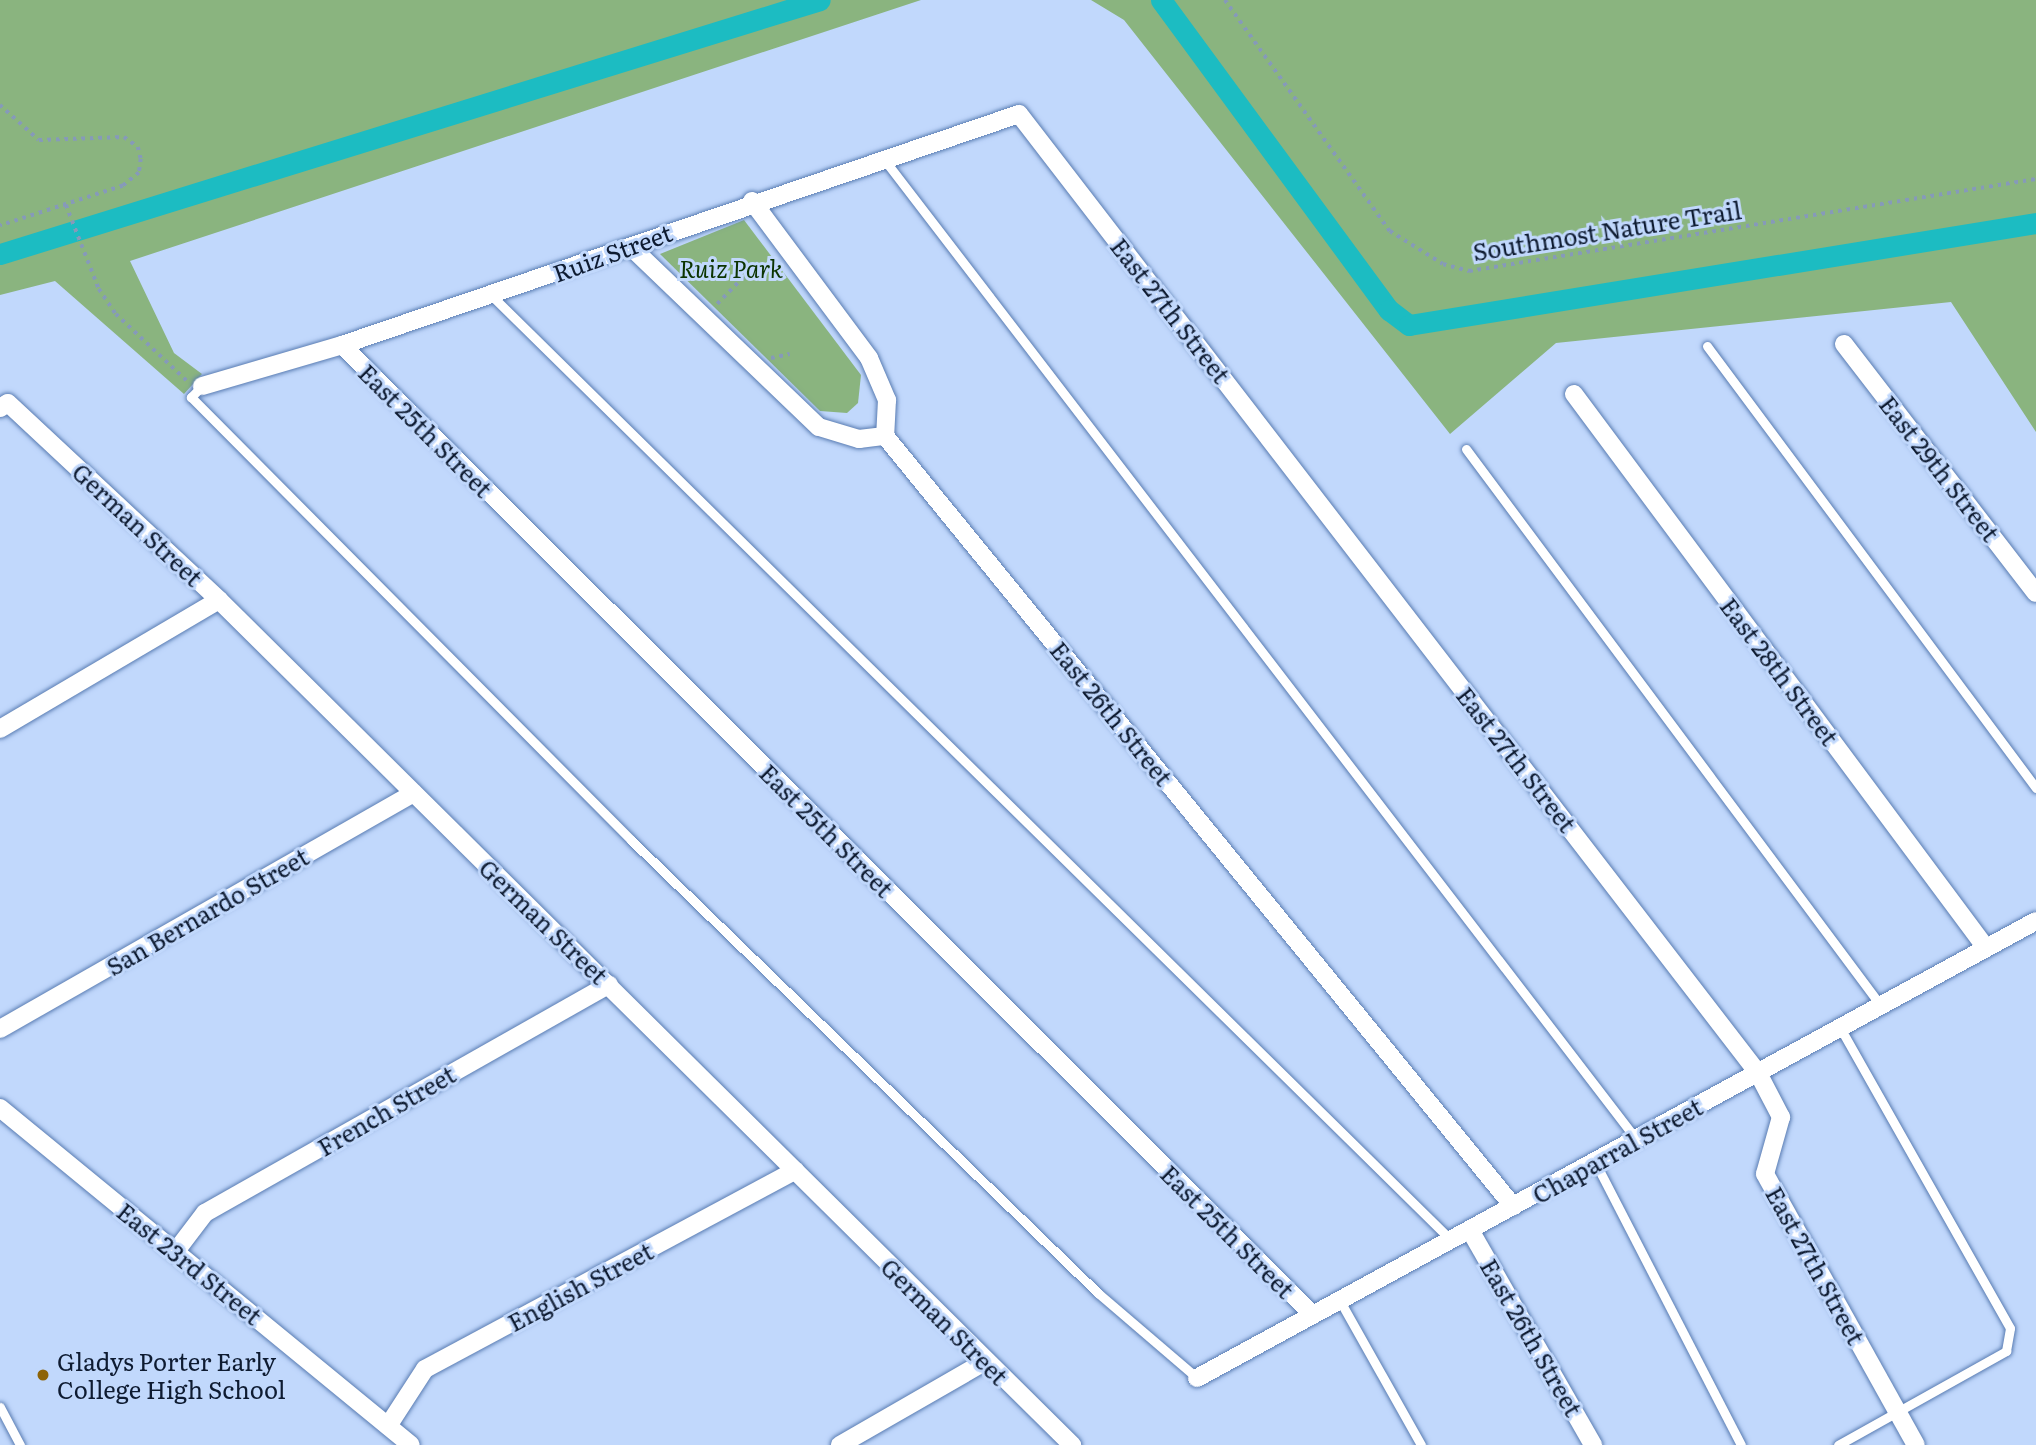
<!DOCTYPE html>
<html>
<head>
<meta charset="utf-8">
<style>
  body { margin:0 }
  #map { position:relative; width:2036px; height:1445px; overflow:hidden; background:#c1d8fc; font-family:Literata,serif }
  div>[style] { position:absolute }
  .green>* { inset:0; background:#8ab47f }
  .canal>* { height:21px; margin:-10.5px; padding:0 10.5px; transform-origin:10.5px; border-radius:10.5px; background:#1cbcc2 }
  .path>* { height:3.5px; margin-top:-1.75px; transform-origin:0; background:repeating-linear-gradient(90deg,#869ab9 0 3.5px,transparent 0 8.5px) }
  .roads { filter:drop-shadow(0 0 2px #597cb2) drop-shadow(0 0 2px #597cb2) }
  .lane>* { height:9px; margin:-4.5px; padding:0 4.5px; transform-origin:4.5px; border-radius:4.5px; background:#fff }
  .street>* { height:18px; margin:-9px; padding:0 9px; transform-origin:9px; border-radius:9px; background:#fff }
  .dots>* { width:19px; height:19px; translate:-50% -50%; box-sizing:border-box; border:4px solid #c1d8fc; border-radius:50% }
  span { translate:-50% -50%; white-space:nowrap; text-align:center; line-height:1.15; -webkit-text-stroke:6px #c1d8fc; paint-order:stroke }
  .street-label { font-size:24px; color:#0e1b31 }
  .park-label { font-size:24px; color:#0c3401; font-style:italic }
  .poi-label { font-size:24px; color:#0e1b31 }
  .left { translate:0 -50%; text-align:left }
</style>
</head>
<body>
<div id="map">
  <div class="green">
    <div style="clip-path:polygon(0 0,921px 0,130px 261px,174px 353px,202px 374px,184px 394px,55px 281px,0 295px)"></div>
    <div style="clip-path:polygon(1091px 0,2036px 0,2036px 432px,1951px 302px,1556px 343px,1450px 434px,1124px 20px)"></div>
    <div style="clip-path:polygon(744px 220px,861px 375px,858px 403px,847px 413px,820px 411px,660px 254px)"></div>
  </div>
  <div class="canal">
    <div style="left:1161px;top:0;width:385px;rotate:53.7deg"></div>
    <div style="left:1389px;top:310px;width:25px;rotate:37deg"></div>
    <div style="left:1409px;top:325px;width:635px;rotate:-9.24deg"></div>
    <div style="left:0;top:254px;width:858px;rotate:-17.21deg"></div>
  </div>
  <div class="path">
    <div style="left:1225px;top:0;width:284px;rotate:54.5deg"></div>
    <div style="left:1390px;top:231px;width:62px;rotate:31.9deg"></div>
    <div style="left:1443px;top:264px;width:27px;rotate:15deg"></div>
    <div style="left:1469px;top:271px;width:574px;rotate:-9.22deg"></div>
    <div style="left:0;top:105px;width:52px;rotate:41.9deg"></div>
    <div style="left:39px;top:140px;width:85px;rotate:-2deg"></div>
    <div style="left:124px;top:137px;width:17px;rotate:36deg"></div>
    <div style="left:138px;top:147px;width:12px;rotate:76deg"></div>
    <div style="left:141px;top:159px;width:14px;rotate:98deg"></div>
    <div style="left:139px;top:173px;width:21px;rotate:141deg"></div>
    <div style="left:123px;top:186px;width:129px;rotate:162deg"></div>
    <div style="left:66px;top:205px;width:90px;rotate:68.6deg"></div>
    <div style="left:99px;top:289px;width:30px;rotate:56deg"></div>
    <div style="left:116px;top:314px;width:98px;rotate:43.3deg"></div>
    <div style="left:717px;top:304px;width:56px;rotate:-45.7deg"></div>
    <div style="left:771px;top:358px;width:19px;rotate:-12deg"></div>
  </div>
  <div class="roads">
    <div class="lane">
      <div style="left:883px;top:158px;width:1237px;rotate:52.49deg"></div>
      <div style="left:491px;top:295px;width:1347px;rotate:44.55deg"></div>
      <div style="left:1707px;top:346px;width:551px;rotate:53.34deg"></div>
      <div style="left:202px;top:386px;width:16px;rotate:135deg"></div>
      <div style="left:191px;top:397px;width:624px;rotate:45.19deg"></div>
      <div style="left:631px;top:840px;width:651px;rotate:44.13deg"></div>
      <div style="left:1098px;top:1293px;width:130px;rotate:40.6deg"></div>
      <div style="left:1466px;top:449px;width:695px;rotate:53.31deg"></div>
      <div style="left:1595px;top:1162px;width:318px;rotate:62.7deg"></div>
      <div style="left:1340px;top:1301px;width:165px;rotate:60.6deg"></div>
      <div style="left:0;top:1407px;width:43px;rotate:62.2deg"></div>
      <div style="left:1838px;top:1445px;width:193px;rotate:-29.2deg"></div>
      <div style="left:2006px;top:1351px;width:23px;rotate:-80deg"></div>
      <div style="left:2010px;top:1328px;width:345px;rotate:-119.5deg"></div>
    </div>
    <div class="street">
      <div style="left:752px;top:201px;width:196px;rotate:53.3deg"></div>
      <div style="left:869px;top:358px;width:46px;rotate:66.8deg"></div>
      <div style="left:887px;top:400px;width:36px;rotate:93deg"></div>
      <div style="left:885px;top:436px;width:994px;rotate:50.8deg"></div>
      <div style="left:631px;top:247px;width:260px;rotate:43.8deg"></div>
      <div style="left:819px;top:427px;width:42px;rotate:16.7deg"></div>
      <div style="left:859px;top:439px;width:26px;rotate:-7deg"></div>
      <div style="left:1844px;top:344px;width:314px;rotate:52.4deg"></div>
      <div style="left:342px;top:345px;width:1372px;rotate:44.97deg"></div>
      <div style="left:202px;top:386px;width:146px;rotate:-16.3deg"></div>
      <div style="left:342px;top:345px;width:715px;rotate:-18.84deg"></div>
      <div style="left:1019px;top:114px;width:1211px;rotate:52.38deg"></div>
      <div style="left:1758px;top:1073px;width:50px;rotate:62.4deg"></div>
      <div style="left:1781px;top:1117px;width:59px;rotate:105.7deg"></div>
      <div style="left:1765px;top:1174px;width:310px;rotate:60.9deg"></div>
      <div style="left:1574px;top:394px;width:690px;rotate:53.36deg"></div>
      <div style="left:0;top:408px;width:9px;rotate:-32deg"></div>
      <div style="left:8px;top:403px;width:289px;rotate:43deg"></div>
      <div style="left:219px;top:600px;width:1201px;rotate:44.73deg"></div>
      <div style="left:0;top:729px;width:254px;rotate:-30.5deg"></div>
      <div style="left:0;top:1029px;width:476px;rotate:-29.7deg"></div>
      <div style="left:0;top:1108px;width:531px;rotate:39.35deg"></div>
      <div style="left:1470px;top:1230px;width:248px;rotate:60.2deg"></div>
      <div style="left:176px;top:1251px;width:48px;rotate:-52.7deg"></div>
      <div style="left:205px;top:1213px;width:464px;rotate:-29.5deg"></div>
      <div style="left:1197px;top:1378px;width:955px;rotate:-28.58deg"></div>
      <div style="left:388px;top:1426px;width:68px;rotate:-57deg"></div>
      <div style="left:425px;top:1369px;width:420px;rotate:-28.2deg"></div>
      <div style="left:840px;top:1445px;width:168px;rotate:-29.9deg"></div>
    </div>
  </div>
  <div class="dots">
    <div style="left:43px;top:1375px;background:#8d6408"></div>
  </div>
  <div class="street-label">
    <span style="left:1607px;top:230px;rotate:-9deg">Southmost Nature Trail</span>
    <span style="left:612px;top:252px;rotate:-20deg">Ruiz Street</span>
    <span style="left:1171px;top:310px;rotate:52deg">East 27th Street</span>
    <span style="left:426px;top:430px;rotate:45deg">East 25th Street</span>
    <span style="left:1940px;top:468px;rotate:52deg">East 29th Street</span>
    <span style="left:138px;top:524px;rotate:43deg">German Street</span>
    <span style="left:1780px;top:671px;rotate:53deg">East 28th Street</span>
    <span style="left:1112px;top:713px;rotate:51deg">East 26th Street</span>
    <span style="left:1517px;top:759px;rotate:52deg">East 27th Street</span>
    <span style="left:827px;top:830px;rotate:45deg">East 25th Street</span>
    <span style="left:207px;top:911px;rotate:-30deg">San Bernardo Street</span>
    <span style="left:544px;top:921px;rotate:44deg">German Street</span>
    <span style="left:386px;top:1110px;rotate:-30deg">French Street</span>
    <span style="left:1617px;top:1150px;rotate:-29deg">Chaparral Street</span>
    <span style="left:1228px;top:1231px;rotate:45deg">East 25th Street</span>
    <span style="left:190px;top:1263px;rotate:39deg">East 23rd Street</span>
    <span style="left:1816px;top:1265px;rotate:61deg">East 27th Street</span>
    <span style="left:580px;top:1286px;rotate:-28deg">English Street</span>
    <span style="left:945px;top:1321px;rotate:45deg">German Street</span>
    <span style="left:1532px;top:1337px;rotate:60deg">East 26th Street</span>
  </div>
  <div class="park-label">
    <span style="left:731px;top:268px">Ruiz Park</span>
  </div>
  <div class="poi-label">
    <span class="left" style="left:57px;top:1375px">Gladys Porter Early<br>College High School</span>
  </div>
</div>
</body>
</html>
